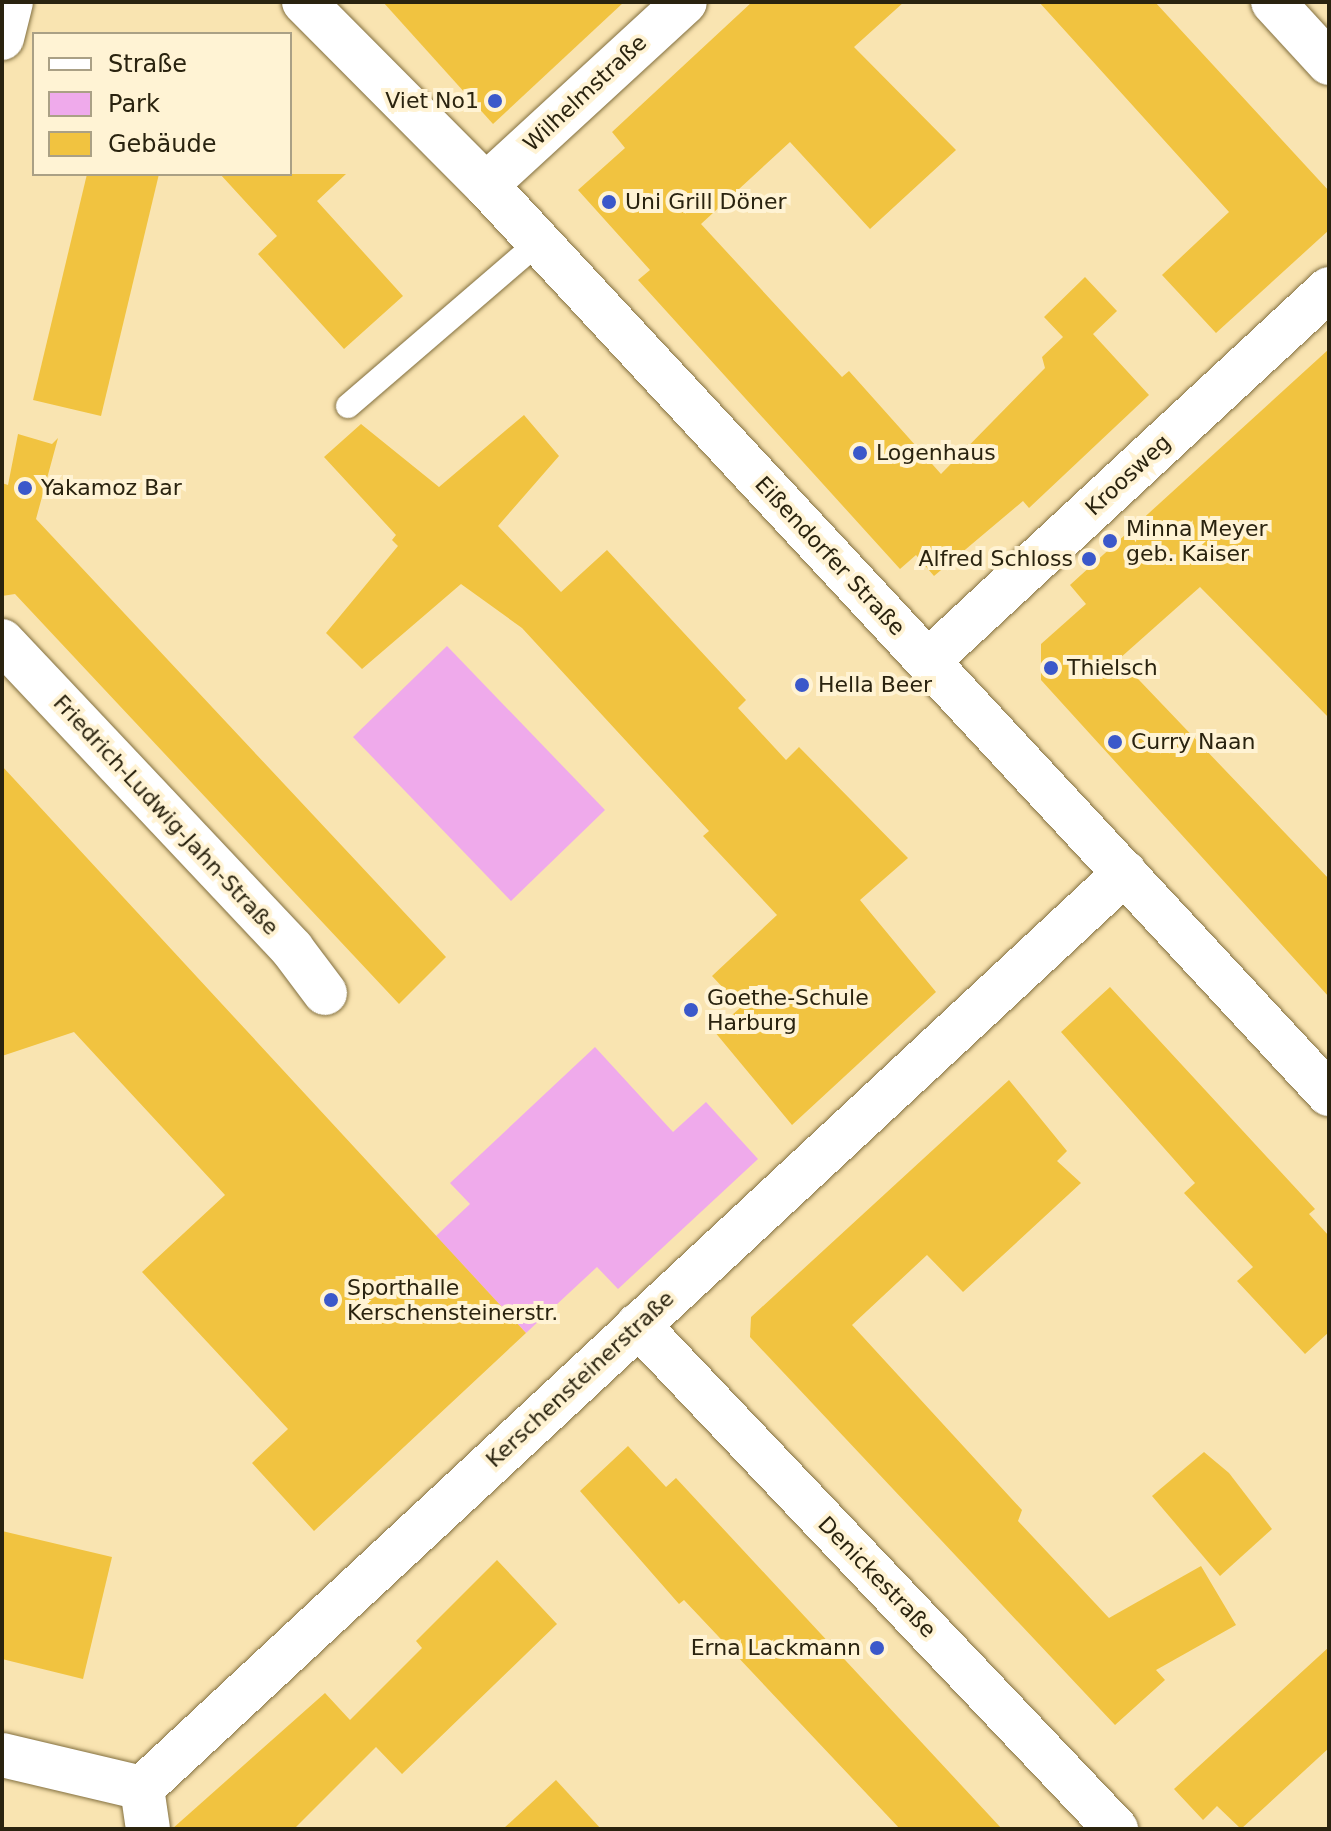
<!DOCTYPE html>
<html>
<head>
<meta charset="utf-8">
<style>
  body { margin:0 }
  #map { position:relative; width:1331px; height:1831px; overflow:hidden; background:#f9e4b1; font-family:"DejaVu Sans",sans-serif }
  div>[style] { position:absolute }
  .green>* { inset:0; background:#efaaeb }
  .building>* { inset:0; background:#f1c340 }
  .roads { filter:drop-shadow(0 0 2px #826f3f) drop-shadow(0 0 2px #826f3f) }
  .service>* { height:24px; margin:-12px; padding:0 12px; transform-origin:12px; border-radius:12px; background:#fff }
  .minor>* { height:44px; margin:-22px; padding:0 22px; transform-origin:22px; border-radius:22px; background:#fff }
  .secondary>* { height:44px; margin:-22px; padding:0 22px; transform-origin:22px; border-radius:22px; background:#fff }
  .dots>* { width:22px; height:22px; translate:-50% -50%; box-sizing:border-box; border:4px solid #fff3d4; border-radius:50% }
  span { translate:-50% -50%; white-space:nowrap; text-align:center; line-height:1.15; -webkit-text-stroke:8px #fff3d4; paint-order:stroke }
  .street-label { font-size:22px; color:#2a230f }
  .poi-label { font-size:22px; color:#2a230f }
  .right { translate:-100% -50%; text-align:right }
  .left { translate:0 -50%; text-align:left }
  .frame { position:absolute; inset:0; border:4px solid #2a230f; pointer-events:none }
  .legend { position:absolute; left:32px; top:32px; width:260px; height:144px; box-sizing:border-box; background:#fff3d4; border:2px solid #aaa085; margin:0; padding:10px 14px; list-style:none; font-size:24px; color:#2a230f }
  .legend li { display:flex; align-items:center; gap:16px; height:40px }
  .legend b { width:40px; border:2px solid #aaa085 }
</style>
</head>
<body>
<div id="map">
  <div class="green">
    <div style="clip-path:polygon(447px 646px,605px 810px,511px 901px,353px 737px)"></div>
    <div style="clip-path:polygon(595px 1047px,673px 1132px,706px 1102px,758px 1159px,618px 1289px,597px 1267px,526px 1333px,436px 1236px,470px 1204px,450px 1183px)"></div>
  </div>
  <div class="building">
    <div style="clip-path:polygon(383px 2px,624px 2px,493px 124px)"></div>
    <div style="clip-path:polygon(752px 2px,904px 2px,854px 47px,956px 150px,870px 229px,790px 142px,701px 224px,842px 377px,849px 371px,941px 474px,1045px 368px,1042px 357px,1063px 337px,1044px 317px,1085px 277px,1117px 311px,1093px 334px,1149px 395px,1029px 508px,1023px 501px,934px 576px,916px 555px,900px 569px,638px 280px,650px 270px,578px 190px,625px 148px,612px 132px)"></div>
    <div style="clip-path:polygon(1039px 2px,1155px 2px,1329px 191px,1329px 230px,1216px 333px,1162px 275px,1229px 212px)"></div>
    <div style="clip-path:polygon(87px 174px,159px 174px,101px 416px,33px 400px)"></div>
    <div style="clip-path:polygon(220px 174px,346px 174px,317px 201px,403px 296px,344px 349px,258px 254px,277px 236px)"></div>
    <div style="clip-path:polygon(1329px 349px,1329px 718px,1200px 587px,1119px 659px,1329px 879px,1329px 997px,1041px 680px,1041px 644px,1086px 604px,1070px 585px)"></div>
    <div style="clip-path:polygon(524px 415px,559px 456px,498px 526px,561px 592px,607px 550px,746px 700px,738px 708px,786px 760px,799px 747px,908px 858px,860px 900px,936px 992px,792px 1125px,714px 1031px,741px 1007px,712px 976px,777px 915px,703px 836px,709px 831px,522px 628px,461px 584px,362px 669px,326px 633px,398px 546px,392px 540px,396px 535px,324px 457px,361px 424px,439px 487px)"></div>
    <div style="clip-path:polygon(18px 434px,52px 444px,58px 438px,36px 519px,446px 957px,399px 1004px,15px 594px,2px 596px,2px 483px,8px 485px)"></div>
    <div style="clip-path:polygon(2px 766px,526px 1333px,314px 1531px,252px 1463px,288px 1429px,142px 1272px,225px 1195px,74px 1032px,2px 1056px)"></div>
    <div style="clip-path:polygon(1110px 987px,1315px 1209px,1309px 1214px,1329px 1236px,1329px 1332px,1305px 1354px,1237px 1281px,1253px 1267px,1184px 1193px,1195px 1183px,1061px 1032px)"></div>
    <div style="clip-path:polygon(1009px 1080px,1067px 1151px,1057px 1161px,1081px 1183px,963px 1292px,927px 1255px,852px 1325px,1022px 1510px,1018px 1521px,1109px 1618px,1201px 1566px,1236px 1625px,1156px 1670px,1165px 1680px,1115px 1725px,750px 1337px,751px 1317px)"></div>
    <div style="clip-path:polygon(628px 1446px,666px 1487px,676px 1478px,1002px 1829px,900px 1829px,684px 1600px,679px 1604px,580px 1491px)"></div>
    <div style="clip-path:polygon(1204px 1452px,1229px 1473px,1272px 1529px,1220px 1576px,1152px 1496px)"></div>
    <div style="clip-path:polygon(2px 1531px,112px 1557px,83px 1679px,2px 1659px)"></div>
    <div style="clip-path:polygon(497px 1560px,557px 1624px,402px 1774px,376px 1747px,294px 1829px,172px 1829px,325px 1693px,350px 1720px,422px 1648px,416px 1641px)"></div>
    <div style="clip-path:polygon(1329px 1647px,1329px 1748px,1241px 1829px,1217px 1806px,1203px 1820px,1174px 1789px)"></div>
    <div style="clip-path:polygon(556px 1780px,601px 1829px,503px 1829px)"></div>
  </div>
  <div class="roads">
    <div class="service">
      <div style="left:348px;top:406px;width:252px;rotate:-40.7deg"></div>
    </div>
    <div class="minor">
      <div style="left:1273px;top:2px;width:83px;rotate:47.4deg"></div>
      <div style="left:2px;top:38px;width:37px;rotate:-76deg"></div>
      <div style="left:486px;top:185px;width:270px;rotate:-42.6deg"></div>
      <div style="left:2px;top:641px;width:423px;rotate:46.7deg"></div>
      <div style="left:292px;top:949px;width:55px;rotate:53.1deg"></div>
      <div style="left:928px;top:661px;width:547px;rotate:-42.85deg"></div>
      <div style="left:638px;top:1325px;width:695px;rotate:46.52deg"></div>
      <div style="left:2px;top:1755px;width:144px;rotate:13.3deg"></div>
      <div style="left:142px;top:1788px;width:1343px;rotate:-42.95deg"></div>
      <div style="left:142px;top:1788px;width:41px;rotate:81.7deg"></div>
    </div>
    <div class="secondary">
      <div style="left:304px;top:2px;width:258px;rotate:45.2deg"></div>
      <div style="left:486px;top:185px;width:1240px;rotate:47.16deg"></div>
    </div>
  </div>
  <div class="dots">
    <div style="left:495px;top:101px;background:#3b58ca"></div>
    <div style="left:609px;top:202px;background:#3b58ca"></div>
    <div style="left:860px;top:453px;background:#3b58ca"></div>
    <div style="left:25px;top:488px;background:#3b58ca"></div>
    <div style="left:1110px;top:541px;background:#3b58ca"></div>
    <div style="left:1089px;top:559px;background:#3b58ca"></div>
    <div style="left:1051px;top:668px;background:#3b58ca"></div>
    <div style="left:802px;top:685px;background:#3b58ca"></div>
    <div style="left:1115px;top:742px;background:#3b58ca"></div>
    <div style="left:691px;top:1010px;background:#3b58ca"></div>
    <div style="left:331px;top:1300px;background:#3b58ca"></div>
    <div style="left:877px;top:1648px;background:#3b58ca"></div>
  </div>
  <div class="street-label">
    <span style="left:585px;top:93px;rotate:-43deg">Wilhelmstraße</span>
    <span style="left:1128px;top:475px;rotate:-43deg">Kroosweg</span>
    <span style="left:830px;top:556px;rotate:47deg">Eißendorfer Straße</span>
    <span style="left:166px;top:815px;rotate:47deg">Friedrich-Ludwig-Jahn-Straße</span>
    <span style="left:580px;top:1379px;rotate:-43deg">Kerschensteinerstraße</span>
    <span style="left:877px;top:1577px;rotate:46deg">Denickestraße</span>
  </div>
  <div class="poi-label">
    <span class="right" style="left:479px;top:101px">Viet No1</span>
    <span class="left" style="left:625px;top:202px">Uni Grill Döner</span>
    <span class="left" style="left:876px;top:453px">Logenhaus</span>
    <span class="left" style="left:41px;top:488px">Yakamoz Bar</span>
    <span class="left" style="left:1126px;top:541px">Minna Meyer<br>geb. Kaiser</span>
    <span class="right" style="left:1073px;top:559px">Alfred Schloss</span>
    <span class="left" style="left:1067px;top:668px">Thielsch</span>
    <span class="left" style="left:818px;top:685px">Hella Beer</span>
    <span class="left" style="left:1131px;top:742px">Curry Naan</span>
    <span class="left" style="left:707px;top:1010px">Goethe-Schule<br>Harburg</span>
    <span class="left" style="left:347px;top:1300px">Sporthalle<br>Kerschensteinerstr.</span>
    <span class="right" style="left:861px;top:1648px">Erna Lackmann</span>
  </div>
  <div class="frame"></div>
  <ul class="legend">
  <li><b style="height:10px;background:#fff"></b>Straße</li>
  <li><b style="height:22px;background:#efaaeb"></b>Park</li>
  <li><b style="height:22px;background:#f1c340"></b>Gebäude</li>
  </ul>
</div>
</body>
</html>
